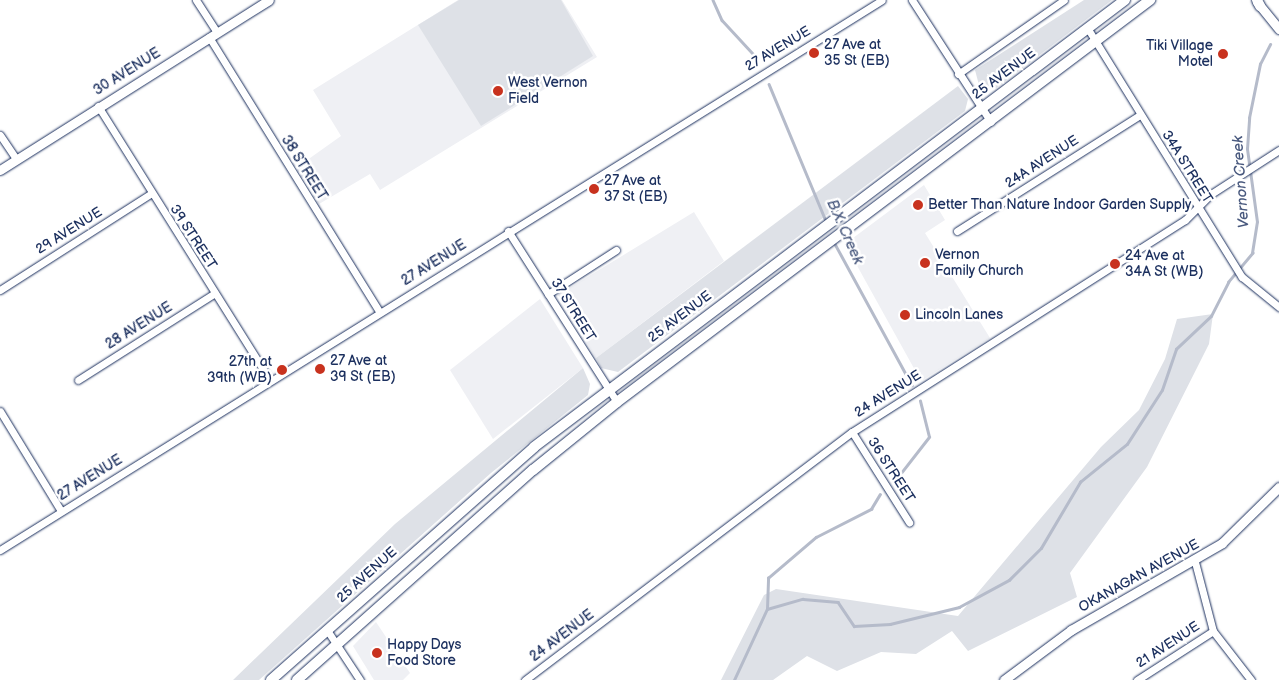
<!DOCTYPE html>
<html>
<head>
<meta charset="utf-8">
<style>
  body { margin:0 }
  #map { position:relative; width:1279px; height:680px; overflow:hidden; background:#fff; font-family:"Balsamiq Sans",sans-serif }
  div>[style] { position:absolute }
  .built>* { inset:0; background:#eff0f4 }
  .green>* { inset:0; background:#dee1e7 }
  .stream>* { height:2.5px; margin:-1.25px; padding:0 1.25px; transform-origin:1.25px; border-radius:1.25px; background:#b5bbca }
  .roads { filter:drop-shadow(0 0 1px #1b2f5e) drop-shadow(0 0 1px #1b2f5e) }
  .minor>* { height:7px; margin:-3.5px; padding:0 3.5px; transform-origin:3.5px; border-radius:3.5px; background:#fff }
  .tertiary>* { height:9px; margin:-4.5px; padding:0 4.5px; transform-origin:4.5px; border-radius:4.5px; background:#fff }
  .secondary>* { height:10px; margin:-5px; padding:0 5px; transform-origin:5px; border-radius:5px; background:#fff }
  .dots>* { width:14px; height:14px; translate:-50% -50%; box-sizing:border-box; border:2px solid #fff; border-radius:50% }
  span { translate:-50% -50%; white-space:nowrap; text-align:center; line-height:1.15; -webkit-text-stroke:5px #fff; paint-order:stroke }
  .poi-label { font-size:14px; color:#1b2f5e }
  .left { translate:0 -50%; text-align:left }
  .right { translate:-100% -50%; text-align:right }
  .street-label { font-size:14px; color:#1b2f5e }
  .water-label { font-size:15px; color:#49597e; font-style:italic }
</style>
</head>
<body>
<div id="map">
  <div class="built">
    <div style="clip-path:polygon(458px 0,562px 0,597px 57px,380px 190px,370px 174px,319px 204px,296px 168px,341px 136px,313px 90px)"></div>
    <div style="clip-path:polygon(924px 185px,945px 220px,925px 233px,990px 338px,921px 381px,845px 244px)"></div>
    <div style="clip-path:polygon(694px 212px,724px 261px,596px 358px,558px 295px)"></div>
    <div style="clip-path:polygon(540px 299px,583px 368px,493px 439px,450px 370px)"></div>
    <div style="clip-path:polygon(376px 622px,410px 673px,403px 680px,374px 680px,353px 646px)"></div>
  </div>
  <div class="green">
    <div style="clip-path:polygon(459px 0,561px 0,593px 56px,481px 126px,418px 25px)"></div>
    <div style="clip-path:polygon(1084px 0,1112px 0,996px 88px,980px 89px,975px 70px)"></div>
    <div style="clip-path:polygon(958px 86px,968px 99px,965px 111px,618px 372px,601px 368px,596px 358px)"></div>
    <div style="clip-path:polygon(1213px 314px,1209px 344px,1147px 467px,1070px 573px,1077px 597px,968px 651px,952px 631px,916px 654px,881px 652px,837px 671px,807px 656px,773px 680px,721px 680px,764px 595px,776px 589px,958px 616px,1101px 447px,1139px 410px,1165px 359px,1177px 319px)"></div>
    <div style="clip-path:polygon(583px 368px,590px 384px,588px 395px,491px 473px,259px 680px,233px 680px,395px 524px)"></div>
  </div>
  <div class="stream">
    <div style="left:713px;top:0;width:22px;rotate:66deg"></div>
    <div style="left:722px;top:20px;width:52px;rotate:47.4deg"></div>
    <div style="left:769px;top:84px;width:151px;rotate:67.4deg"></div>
    <div style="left:834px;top:242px;width:163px;rotate:61.4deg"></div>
    <div style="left:894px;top:482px;width:57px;rotate:-52.1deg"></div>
    <div style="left:929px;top:437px;width:37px;rotate:-104deg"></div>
    <div style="left:767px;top:609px;width:37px;rotate:-16deg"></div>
    <div style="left:803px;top:599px;width:35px;rotate:5deg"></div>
    <div style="left:838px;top:602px;width:29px;rotate:56deg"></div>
    <div style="left:854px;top:626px;width:36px;rotate:-3deg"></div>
    <div style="left:890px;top:624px;width:71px;rotate:-13.8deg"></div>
    <div style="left:959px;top:607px;width:57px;rotate:-28.4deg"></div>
    <div style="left:1009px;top:580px;width:45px;rotate:-45deg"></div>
    <div style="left:1041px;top:548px;width:77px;rotate:-59.4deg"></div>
    <div style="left:1080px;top:482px;width:60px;rotate:-39deg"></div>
    <div style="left:1127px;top:444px;width:64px;rotate:-57.1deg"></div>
    <div style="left:1162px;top:390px;width:43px;rotate:-71.1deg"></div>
    <div style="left:1176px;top:349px;width:48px;rotate:-43.3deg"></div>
    <div style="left:1211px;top:316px;width:38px;rotate:-63deg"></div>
    <div style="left:1228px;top:282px;width:38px;rotate:-50deg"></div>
    <div style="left:1252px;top:253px;width:31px;rotate:-81deg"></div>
    <div style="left:1257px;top:222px;width:74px;rotate:-97.8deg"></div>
    <div style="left:1247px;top:149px;width:31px;rotate:-86deg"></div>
    <div style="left:1249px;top:118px;width:55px;rotate:-78.5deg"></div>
    <div style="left:1260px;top:64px;width:22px;rotate:-63deg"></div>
    <div style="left:767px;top:609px;width:31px;rotate:-88deg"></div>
    <div style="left:768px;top:578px;width:63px;rotate:-40.5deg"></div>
    <div style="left:816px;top:537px;width:62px;rotate:-27deg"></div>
    <div style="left:871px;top:509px;width:17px;rotate:-59deg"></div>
    <div style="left:734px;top:680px;width:78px;rotate:-65.1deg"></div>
  </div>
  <div class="roads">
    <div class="minor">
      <div style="left:196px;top:0;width:38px;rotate:57deg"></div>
      <div style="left:912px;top:0;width:145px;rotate:57.1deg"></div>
      <div style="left:1088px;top:29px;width:292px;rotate:58.2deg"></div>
      <div style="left:1242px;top:277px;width:48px;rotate:39deg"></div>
      <div style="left:209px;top:37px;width:322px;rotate:58.2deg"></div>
      <div style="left:958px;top:74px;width:129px;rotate:-34.9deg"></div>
      <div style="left:98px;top:106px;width:322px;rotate:57.9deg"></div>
      <div style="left:0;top:135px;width:29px;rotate:56deg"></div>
      <div style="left:508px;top:231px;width:203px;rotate:57.5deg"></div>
      <div style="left:957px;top:231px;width:217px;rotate:-32.4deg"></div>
      <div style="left:0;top:290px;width:178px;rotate:-32.6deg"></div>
      <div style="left:548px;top:294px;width:81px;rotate:-32.9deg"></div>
      <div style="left:78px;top:380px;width:162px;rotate:-32.4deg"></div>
      <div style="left:0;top:411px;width:117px;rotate:58.6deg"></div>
      <div style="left:852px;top:432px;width:107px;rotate:57.7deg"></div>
      <div style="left:0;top:550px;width:1039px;rotate:-31.95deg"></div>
      <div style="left:1195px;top:562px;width:71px;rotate:75.4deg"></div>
      <div style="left:1213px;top:631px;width:62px;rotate:52.2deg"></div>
      <div style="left:327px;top:630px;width:60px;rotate:56.6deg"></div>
      <div style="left:525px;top:680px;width:410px;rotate:-37.2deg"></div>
      <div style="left:852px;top:432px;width:395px;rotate:-32.5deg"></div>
      <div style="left:1185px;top:220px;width:37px;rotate:-45deg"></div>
      <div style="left:1211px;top:194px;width:81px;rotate:-32.9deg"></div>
      <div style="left:1137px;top:680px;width:90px;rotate:-32.8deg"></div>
    </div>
    <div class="tertiary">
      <div style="left:1257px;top:2px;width:35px;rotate:51deg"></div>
      <div style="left:0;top:170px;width:318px;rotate:-32.3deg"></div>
      <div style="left:1004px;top:680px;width:84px;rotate:-36.7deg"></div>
      <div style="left:1071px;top:630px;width:174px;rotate:-29.9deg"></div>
      <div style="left:1222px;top:543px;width:80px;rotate:-44.5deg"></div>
    </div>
    <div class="secondary">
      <div style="left:1257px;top:0;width:7px;rotate:63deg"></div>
      <div style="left:271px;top:680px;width:351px;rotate:-41.5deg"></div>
      <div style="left:534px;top:447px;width:741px;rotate:-37.1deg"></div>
      <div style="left:297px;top:680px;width:316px;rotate:-41.7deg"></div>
      <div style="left:533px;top:470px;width:108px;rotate:-39deg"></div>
      <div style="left:617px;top:402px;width:668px;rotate:-37.02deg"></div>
    </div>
  </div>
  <div class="dots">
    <div style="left:814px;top:53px;background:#c8321e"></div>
    <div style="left:1223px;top:54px;background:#c8321e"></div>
    <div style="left:498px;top:91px;background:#c8321e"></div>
    <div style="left:594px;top:189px;background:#c8321e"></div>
    <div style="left:918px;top:205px;background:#c8321e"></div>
    <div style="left:925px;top:263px;background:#c8321e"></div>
    <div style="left:1115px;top:264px;background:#c8321e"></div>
    <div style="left:905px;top:315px;background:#c8321e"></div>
    <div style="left:320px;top:369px;background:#c8321e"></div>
    <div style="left:282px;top:370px;background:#c8321e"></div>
    <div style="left:377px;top:653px;background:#c8321e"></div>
  </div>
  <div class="poi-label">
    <span class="left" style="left:824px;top:53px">27 Ave at<br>35 St (EB)</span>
    <span class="right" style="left:1213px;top:54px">Tiki Village<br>Motel</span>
    <span class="left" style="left:508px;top:91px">West Vernon<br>Field</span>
    <span class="left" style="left:604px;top:189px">27 Ave at<br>37 St (EB)</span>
    <span class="left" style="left:928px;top:205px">Better Than Nature Indoor Garden Supply</span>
    <span class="left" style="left:935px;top:263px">Vernon<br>Family Church</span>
    <span class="left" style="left:1125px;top:264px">24 Ave at<br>34A St (WB)</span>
    <span class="left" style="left:915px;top:315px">Lincoln Lanes</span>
    <span class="left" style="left:330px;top:369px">27 Ave at<br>39 St (EB)</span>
    <span class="right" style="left:272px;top:370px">27th at<br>39th (WB)</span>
    <span class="left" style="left:387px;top:653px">Happy Days<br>Food Store</span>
  </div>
  <div class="street-label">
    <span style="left:778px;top:49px;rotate:-31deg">27 AVENUE</span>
    <span style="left:127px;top:72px;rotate:-32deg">30 AVENUE</span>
    <span style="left:1004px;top:74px;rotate:-37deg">25 AVENUE</span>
    <span style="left:1042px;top:162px;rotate:-33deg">24A AVENUE</span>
    <span style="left:1187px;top:167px;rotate:58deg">34A STREET</span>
    <span style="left:304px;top:168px;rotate:58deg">38 STREET</span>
    <span style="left:69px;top:231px;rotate:-32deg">29 AVENUE</span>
    <span style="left:193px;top:237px;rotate:57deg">39 STREET</span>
    <span style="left:434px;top:263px;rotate:-32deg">27 AVENUE</span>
    <span style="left:573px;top:310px;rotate:58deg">37 STREET</span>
    <span style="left:680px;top:317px;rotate:-37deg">25 AVENUE</span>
    <span style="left:139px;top:326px;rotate:-32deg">28 AVENUE</span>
    <span style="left:888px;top:394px;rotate:-32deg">24 AVENUE</span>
    <span style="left:891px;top:470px;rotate:57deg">36 STREET</span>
    <span style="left:90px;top:478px;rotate:-32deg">27 AVENUE</span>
    <span style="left:367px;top:575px;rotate:-42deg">25 AVENUE</span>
    <span style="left:1139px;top:576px;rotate:-29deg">OKANAGAN AVENUE</span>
    <span style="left:562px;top:636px;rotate:-37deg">24 AVENUE</span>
    <span style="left:1168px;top:645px;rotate:-33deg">21 AVENUE</span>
  </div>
  <div class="water-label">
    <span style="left:1241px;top:182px;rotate:-94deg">Vernon Creek</span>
    <span style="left:845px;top:232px;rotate:66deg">B.X. Creek</span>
  </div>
</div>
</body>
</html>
